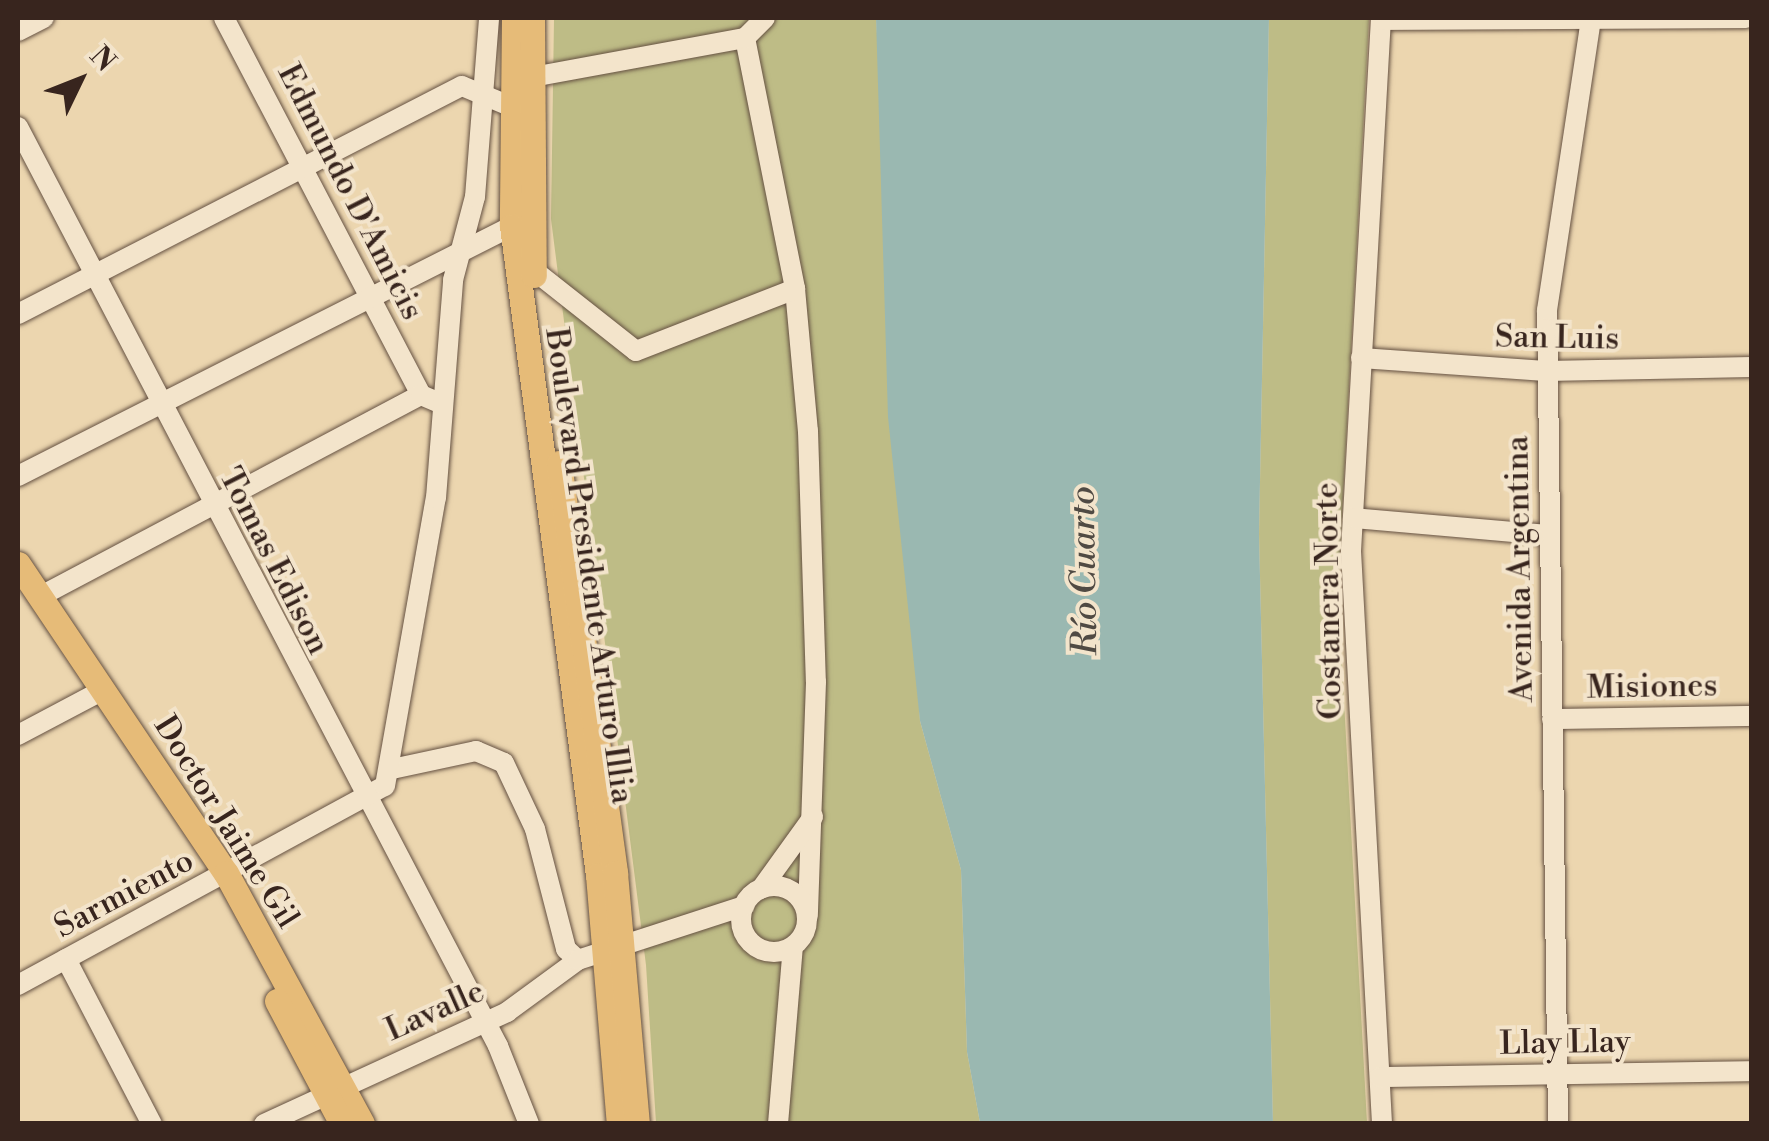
<!DOCTYPE html>
<html>
<head>
<meta charset="utf-8">
<style>
  body { margin:0 }
  #map { position:relative; width:1769px; height:1141px; overflow:hidden; background:#ecd6af; font-family:"Libre Bodoni",serif }
  div>[style] { position:absolute }
  .green>* { inset:0; background:#bebc86 }
  .water>* { inset:0; background:#9ab8b1 }
  .roads { filter:drop-shadow(0 0 2px #655142) drop-shadow(0 0 2px #655142) }
  .minor>* { height:20px; margin:-10px; padding:0 10px; transform-origin:10px; border-radius:10px; background:#f3e4cb }
  .minor>.ring { margin:-10px; padding:0; box-sizing:content-box; background:none; border:20px solid #f3e4cb; border-radius:50% }
  .major>* { height:25px; margin:-12.5px; padding:0 12.5px; transform-origin:12.5px; border-radius:12.5px; background:#e6bb78 }
  span { translate:-50% -50%; white-space:nowrap; text-align:center; line-height:1.15; -webkit-text-stroke:8px #f3e4cb; paint-order:stroke }
  .street-label { font-size:32px; color:#38251e }
  .water-label { font-size:35px; color:#504a43; font-style:italic }
  .frame { position:absolute; inset:0; border:20px solid #38251e; pointer-events:none }
  .north { position:absolute; left:30px; top:30px; width:100px; height:100px; -webkit-text-stroke:8px #f3e4cb; paint-order:stroke; rotate:47deg; font-size:28px; font-weight:700; line-height:40px; text-align:center; color:#38251e }
  .north::after { content:''; display:block; margin:auto; width:35px; height:45px; background:#38251e; clip-path:polygon(50% 0,100% 100%,50% 72%,0 100%) }
</style>
</head>
<body>
<div id="map">
  <div class="green">
    <div style="clip-path:polygon(554px 18px,876px 18px,920px 721px,961px 870px,967px 1052px,980px 1123px,656px 1123px,646px 965px,551px 219px)"></div>
    <div style="clip-path:polygon(1269px 18px,1369px 18px,1338px 590px,1367px 1123px,1273px 1123px,1259px 534px)"></div>
  </div>
  <div class="water">
    <div style="clip-path:polygon(876px 18px,1269px 18px,1259px 534px,1273px 1123px,980px 1123px,967px 1052px,961px 870px,920px 721px,888px 417px)"></div>
  </div>
  <div class="roads">
    <div class="minor">
      <div style="left:224px;top:18px;width:425px;rotate:62.4deg"></div>
      <div style="left:1381px;top:18px;width:534px;rotate:93.22deg"></div>
      <div style="left:1351px;top:551px;width:574px;rotate:86.9deg"></div>
      <div style="left:1381px;top:20px;width:365px;rotate:-0.3deg"></div>
      <div style="left:18px;top:31px;width:29px;rotate:-27deg"></div>
      <div style="left:745px;top:38px;width:256px;rotate:78.7deg"></div>
      <div style="left:795px;top:289px;width:143px;rotate:84.8deg"></div>
      <div style="left:808px;top:431px;width:251px;rotate:88.2deg"></div>
      <div style="left:816px;top:682px;width:234px;rotate:92deg"></div>
      <div style="left:527px;top:78px;width:222px;rotate:-10.4deg"></div>
      <div style="left:745px;top:38px;width:28px;rotate:-45deg"></div>
      <div style="left:18px;top:127px;width:1037px;rotate:62.42deg"></div>
      <div style="left:498px;top:1046px;width:84px;rotate:68.3deg"></div>
      <div style="left:522px;top:261px;width:145px;rotate:38.3deg"></div>
      <div style="left:636px;top:351px;width:171px;rotate:-21.3deg"></div>
      <div style="left:18px;top:314px;width:499px;rotate:-27.2deg"></div>
      <div style="left:462px;top:86px;width:67px;rotate:22.8deg"></div>
      <div style="left:1361px;top:358px;width:185px;rotate:4deg"></div>
      <div style="left:1546px;top:371px;width:206px;rotate:-1.1deg"></div>
      <div style="left:18px;top:476px;width:554px;rotate:-26.84deg"></div>
      <div style="left:1353px;top:518px;width:197px;rotate:5deg"></div>
      <div style="left:39px;top:597px;width:432px;rotate:-27.9deg"></div>
      <div style="left:421px;top:395px;width:23px;rotate:23deg"></div>
      <div style="left:1552px;top:719px;width:200px;rotate:-0.9deg"></div>
      <div style="left:18px;top:735px;width:96px;rotate:-27.9deg"></div>
      <div style="left:392px;top:769px;width:86px;rotate:-12.1deg"></div>
      <div style="left:476px;top:751px;width:30px;rotate:23deg"></div>
      <div style="left:504px;top:763px;width:73px;rotate:64.8deg"></div>
      <div style="left:535px;top:829px;width:124px;rotate:75.5deg"></div>
      <div style="left:566px;top:949px;width:16px;rotate:43deg"></div>
      <div class="ring" style="left:741px;top:886px;width:46px;height:46px"></div>
      <div style="left:761px;top:889px;width:89px;rotate:-54.2deg"></div>
      <div style="left:66px;top:959px;width:186px;rotate:62.5deg"></div>
      <div style="left:18px;top:985px;width:417px;rotate:-28.5deg"></div>
      <div style="left:385px;top:786px;width:292px;rotate:-80deg"></div>
      <div style="left:436px;top:498px;width:219px;rotate:-85.5deg"></div>
      <div style="left:453px;top:280px;width:86px;rotate:-75.2deg"></div>
      <div style="left:475px;top:197px;width:180px;rotate:-85.5deg"></div>
      <div style="left:1380px;top:1077px;width:372px;rotate:-0.9deg"></div>
      <div style="left:264px;top:1124px;width:268px;rotate:-24.7deg"></div>
      <div style="left:507px;top:1012px;width:88px;rotate:-36.2deg"></div>
      <div style="left:578px;top:960px;width:175px;rotate:-18deg"></div>
      <div style="left:778px;top:1124px;width:178px;rotate:-85.2deg"></div>
      <div style="left:1558px;top:1124px;width:814px;rotate:-90.77deg"></div>
      <div style="left:1547px;top:310px;width:295px;rotate:-81.4deg"></div>
    </div>
    <div class="major">
      <div style="left:514px;top:18px;width:208px;rotate:90.6deg"></div>
      <div style="left:512px;top:226px;width:655px;rotate:82.45deg"></div>
      <div style="left:598px;top:875px;width:250px;rotate:85.2deg"></div>
      <div style="left:532px;top:18px;width:257px;rotate:89.6deg"></div>
      <div style="left:559px;top:463px;width:414px;rotate:82.2deg"></div>
      <div style="left:615px;top:873px;width:252px;rotate:85deg"></div>
      <div style="left:18px;top:564px;width:372px;rotate:56.1deg"></div>
      <div style="left:226px;top:873px;width:285px;rotate:61.5deg"></div>
      <div style="left:277px;top:1001px;width:139px;rotate:62.1deg"></div>
    </div>
  </div>
  <div class="street-label">
    <span style="left:350px;top:192px;rotate:63deg">Edmundo D'Amicis</span>
    <span style="left:1557px;top:338px;rotate:1deg">San Luis</span>
    <span style="left:274px;top:561px;rotate:63deg">Tomas Edison</span>
    <span style="left:589px;top:566px;rotate:82deg">Boulevard Presidente Arturo Illia</span>
    <span style="left:1520px;top:569px;rotate:-91deg">Avenida Argentina</span>
    <span style="left:1329px;top:601px;rotate:-91deg">Costanera Norte</span>
    <span style="left:1652px;top:687px;rotate:-1deg">Misiones</span>
    <span style="left:226px;top:822px;rotate:58deg">Doctor Jaime Gil</span>
    <span style="left:124px;top:894px;rotate:-28deg">Sarmiento</span>
    <span style="left:435px;top:1011px;rotate:-24deg">Lavalle</span>
    <span style="left:1565px;top:1043px;rotate:-1deg">Llay Llay</span>
  </div>
  <div class="water-label">
    <span style="left:1085px;top:571px;rotate:-91deg">Río Cuarto</span>
  </div>
  <div class="frame"></div>
  <div class="north">N</div>
</div>
</body>
</html>
